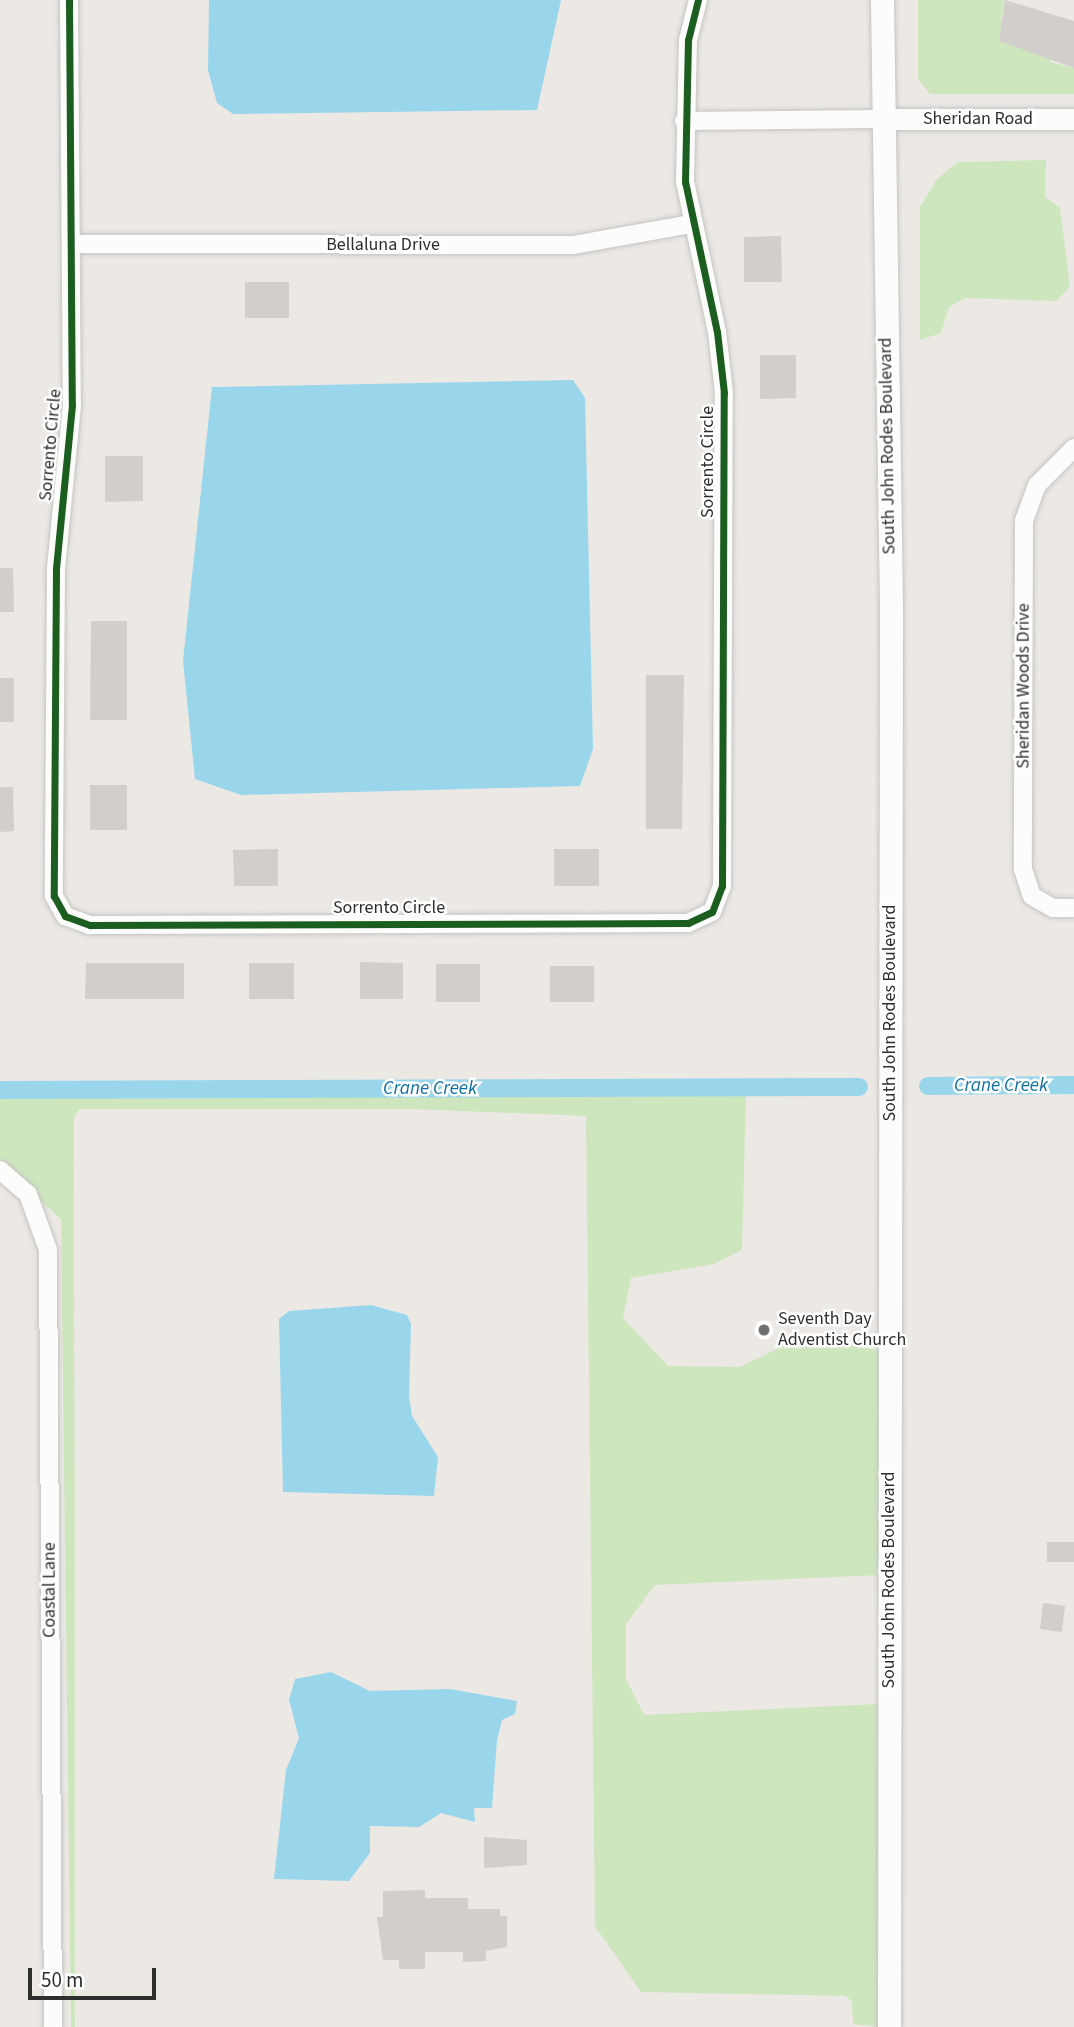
<!DOCTYPE html>
<html>
<head>
<meta charset="utf-8">
<style>
  body { margin:0 }
  #map { position:relative; width:1074px; height:2027px; overflow:hidden; background:#ece8e4; font-family:"Source Sans 3",sans-serif }
  div>[style] { position:absolute }
  .green>* { inset:0; background:#cee6be }
  .water>* { inset:0; background:#99d6ec }
  .canal>* { height:18px; margin:-9px; padding:0 9px; transform-origin:9px; border-radius:9px; background:#99d6ec }
  .building>* { inset:0; background:#d1cecb }
  .roads { filter:drop-shadow(0 0 2px #c5c4c5) drop-shadow(0 0 2px #c5c4c5) }
  .minor>* { height:18px; margin:-9px; padding:0 9px; transform-origin:9px; border-radius:9px; background:#fcfcfb }
  .tertiary>* { height:21px; margin:-10.5px; padding:0 10.5px; transform-origin:10.5px; border-radius:10.5px; background:#fcfcfb }
  .secondary>* { height:23px; margin:-11.5px; padding:0 11.5px; transform-origin:11.5px; border-radius:11.5px; background:#fcfcfb }
  .cycleway>* { height:7px; margin:-3.5px; padding:0 3.5px; transform-origin:3.5px; border-radius:3.5px; background:#1b5e20 }
  .dots>* { width:19px; height:19px; translate:-50% -50%; box-sizing:border-box; border:4px solid #fff; border-radius:50% }
  span { translate:-50% -50%; white-space:nowrap; text-align:center; line-height:1.15; -webkit-text-stroke:5px #fff; paint-order:stroke }
  .street-label { font-size:18px; color:#2e2e2e }
  .poi-label { font-size:18px; color:#2e2e2e }
  .left { translate:0 -50%; text-align:left }
  .water-label { font-size:19px; color:#0d6fa3; font-style:italic }
  .scale { position:absolute; left:28px; top:1968px; width:128px; height:32px; box-sizing:border-box; border:4px solid #2e2e2e; border-top:0; padding-left:9px; font-size:21px; line-height:24px; white-space:nowrap; color:#2e2e2e; -webkit-text-stroke:5px #fff; paint-order:stroke }
</style>
</head>
<body>
<div id="map">
  <div class="green">
    <div style="clip-path:polygon(918px 0,1005px 0,1001px 20px,1051px 57px,1050px 62px,1074px 68px,1074px 94px,930px 94px,918px 79px)"></div>
    <div style="clip-path:polygon(1046px 160px,1045px 197px,1060px 208px,1070px 286px,1056px 301px,965px 298px,949px 307px,941px 333px,920px 340px,920px 207px,937px 179px,958px 162px)"></div>
    <div style="clip-path:polygon(102px 1088px,746px 1093px,742px 1250px,714px 1264px,631px 1278px,623px 1318px,668px 1366px,739px 1367px,806px 1336px,881px 1351px,880px 1575px,655px 1585px,626px 1624px,626px 1679px,644px 1715px,878px 1704px,880px 2027px,853px 2024px,852px 2001px,845px 1996px,641px 1992px,595px 1926px,586px 1116px,412px 1109px,79px 1109px,74px 1117px,75px 2027px,71px 2027px,61px 1219px,0 1165px,0 1095px)"></div>
  </div>
  <div class="water">
    <div style="clip-path:polygon(209px 0,561px 0,537px 110px,233px 114px,217px 103px,208px 70px)"></div>
    <div style="clip-path:polygon(573px 380px,585px 398px,593px 749px,580px 786px,241px 795px,195px 779px,183px 661px,212px 387px)"></div>
    <div style="clip-path:polygon(371px 1305px,407px 1315px,411px 1324px,409px 1396px,412px 1416px,438px 1457px,434px 1496px,283px 1492px,279px 1319px,289px 1311px)"></div>
    <div style="clip-path:polygon(331px 1672px,370px 1691px,450px 1689px,517px 1701px,515px 1714px,502px 1720px,497px 1740px,492px 1808px,474px 1808px,475px 1822px,441px 1813px,419px 1827px,370px 1826px,370px 1853px,349px 1881px,274px 1879px,286px 1770px,299px 1738px,289px 1700px,295px 1679px)"></div>
  </div>
  <div class="canal">
    <div style="left:928px;top:1086px;width:146px;rotate:-0.4deg"></div>
    <div style="left:0;top:1090px;width:859px;rotate:-0.2deg"></div>
  </div>
  <div class="building">
    <div style="clip-path:polygon(1005px 0,1074px 21px,1074px 68px,999px 41px)"></div>
    <div style="clip-path:polygon(781px 236px,782px 282px,744px 282px,744px 237px)"></div>
    <div style="clip-path:polygon(245px 282px,289px 282px,289px 318px,245px 318px)"></div>
    <div style="clip-path:polygon(760px 355px,796px 355px,796px 398px,760px 399px)"></div>
    <div style="clip-path:polygon(105px 456px,143px 456px,143px 501px,105px 502px)"></div>
    <div style="clip-path:polygon(0 568px,13px 568px,14px 612px,0 612px)"></div>
    <div style="clip-path:polygon(91px 621px,127px 621px,127px 720px,90px 720px)"></div>
    <div style="clip-path:polygon(646px 675px,684px 675px,682px 829px,646px 829px)"></div>
    <div style="clip-path:polygon(0 678px,14px 678px,14px 722px,0 722px)"></div>
    <div style="clip-path:polygon(90px 785px,127px 785px,127px 830px,90px 830px)"></div>
    <div style="clip-path:polygon(0 787px,13px 787px,14px 831px,0 832px)"></div>
    <div style="clip-path:polygon(278px 849px,278px 886px,234px 886px,233px 850px)"></div>
    <div style="clip-path:polygon(554px 849px,599px 849px,599px 886px,554px 886px)"></div>
    <div style="clip-path:polygon(360px 962px,403px 963px,403px 999px,360px 999px)"></div>
    <div style="clip-path:polygon(86px 963px,184px 963px,184px 999px,85px 999px)"></div>
    <div style="clip-path:polygon(249px 963px,294px 963px,294px 999px,249px 999px)"></div>
    <div style="clip-path:polygon(436px 964px,480px 964px,480px 1002px,436px 1002px)"></div>
    <div style="clip-path:polygon(550px 966px,594px 966px,594px 1002px,550px 1002px)"></div>
    <div style="clip-path:polygon(1047px 1542px,1074px 1542px,1074px 1562px,1047px 1562px)"></div>
    <div style="clip-path:polygon(1043px 1603px,1065px 1606px,1062px 1632px,1040px 1629px)"></div>
    <div style="clip-path:polygon(484px 1837px,527px 1840px,527px 1865px,484px 1868px)"></div>
    <div style="clip-path:polygon(425px 1890px,425px 1898px,468px 1898px,468px 1909px,500px 1909px,500px 1916px,507px 1916px,507px 1947px,486px 1951px,486px 1961px,463px 1962px,463px 1952px,425px 1952px,425px 1969px,399px 1969px,399px 1960px,383px 1960px,377px 1917px,383px 1917px,383px 1891px)"></div>
  </div>
  <div class="roads">
    <div class="minor">
      <div style="left:69px;top:0;width:405px;rotate:89.6deg"></div>
      <div style="left:72px;top:405px;width:165px;rotate:95.6deg"></div>
      <div style="left:56px;top:569px;width:327px;rotate:90.4deg"></div>
      <div style="left:54px;top:896px;width:23px;rotate:61deg"></div>
      <div style="left:65px;top:916px;width:27px;rotate:20deg"></div>
      <div style="left:90px;top:925px;width:598px;rotate:-0.19deg"></div>
      <div style="left:688px;top:923px;width:26px;rotate:-25deg"></div>
      <div style="left:712px;top:912px;width:28px;rotate:-69deg"></div>
      <div style="left:722px;top:886px;width:493px;rotate:-89.8deg"></div>
      <div style="left:724px;top:393px;width:61px;rotate:-96.5deg"></div>
      <div style="left:717px;top:332px;width:153px;rotate:-102deg"></div>
      <div style="left:685px;top:182px;width:142px;rotate:-88.8deg"></div>
      <div style="left:688px;top:40px;width:41px;rotate:-76deg"></div>
      <div style="left:684px;top:121px;width:197px;rotate:-0.6deg"></div>
      <div style="left:72px;top:244px;width:501px;rotate:0.11deg"></div>
      <div style="left:573px;top:245px;width:120px;rotate:-10.1deg"></div>
      <div style="left:1074px;top:448px;width:52px;rotate:135deg"></div>
      <div style="left:1037px;top:485px;width:38px;rotate:110deg"></div>
      <div style="left:1024px;top:521px;width:348px;rotate:90.2deg"></div>
      <div style="left:1023px;top:869px;width:28px;rotate:72deg"></div>
      <div style="left:1032px;top:896px;width:24px;rotate:30deg"></div>
      <div style="left:1053px;top:908px;width:21px"></div>
      <div style="left:0;top:1170px;width:37px;rotate:41deg"></div>
      <div style="left:28px;top:1194px;width:59px;rotate:70.3deg"></div>
      <div style="left:48px;top:1250px;width:777px;rotate:89.63deg"></div>
    </div>
    <div class="tertiary">
      <div style="left:881px;top:119px;width:193px"></div>
    </div>
    <div class="secondary">
      <div style="left:882px;top:0;width:609px;rotate:89.15deg"></div>
      <div style="left:891px;top:609px;width:1418px;rotate:90.08deg"></div>
    </div>
  </div>
  <div class="cycleway">
    <div style="left:69px;top:0;width:405px;rotate:89.6deg"></div>
    <div style="left:72px;top:405px;width:165px;rotate:95.6deg"></div>
    <div style="left:56px;top:569px;width:327px;rotate:90.4deg"></div>
    <div style="left:54px;top:896px;width:23px;rotate:61deg"></div>
    <div style="left:65px;top:916px;width:27px;rotate:20deg"></div>
    <div style="left:90px;top:925px;width:598px;rotate:-0.19deg"></div>
    <div style="left:688px;top:923px;width:26px;rotate:-25deg"></div>
    <div style="left:712px;top:912px;width:28px;rotate:-69deg"></div>
    <div style="left:722px;top:886px;width:493px;rotate:-89.8deg"></div>
    <div style="left:724px;top:393px;width:61px;rotate:-96.5deg"></div>
    <div style="left:717px;top:332px;width:153px;rotate:-102deg"></div>
    <div style="left:685px;top:182px;width:142px;rotate:-88.8deg"></div>
    <div style="left:688px;top:40px;width:41px;rotate:-76deg"></div>
  </div>
  <div class="dots">
    <div style="left:764px;top:1330px;background:#706f6e"></div>
  </div>
  <div class="street-label">
    <span style="left:978px;top:119px">Sheridan Road</span>
    <span style="left:383px;top:245px">Bellaluna Drive</span>
    <span style="left:51px;top:445px;rotate:-85deg">Sorrento Circle</span>
    <span style="left:888px;top:446px;rotate:-91deg">South John Rodes Boulevard</span>
    <span style="left:708px;top:462px;rotate:-90deg">Sorrento Circle</span>
    <span style="left:1024px;top:686px;rotate:-90deg">Sheridan Woods Drive</span>
    <span style="left:389px;top:908px">Sorrento Circle</span>
    <span style="left:890px;top:1013px;rotate:-90deg">South John Rodes Boulevard</span>
    <span style="left:889px;top:1580px;rotate:-90deg">South John Rodes Boulevard</span>
    <span style="left:50px;top:1590px;rotate:-90deg">Coastal Lane</span>
  </div>
  <div class="poi-label">
    <span class="left" style="left:778px;top:1330px">Seventh Day<br>Adventist Church</span>
  </div>
  <div class="water-label">
    <span style="left:1001px;top:1086px">Crane Creek</span>
    <span style="left:430px;top:1089px">Crane Creek</span>
  </div>
  <div class="scale">50 m</div>
</div>
</body>
</html>
